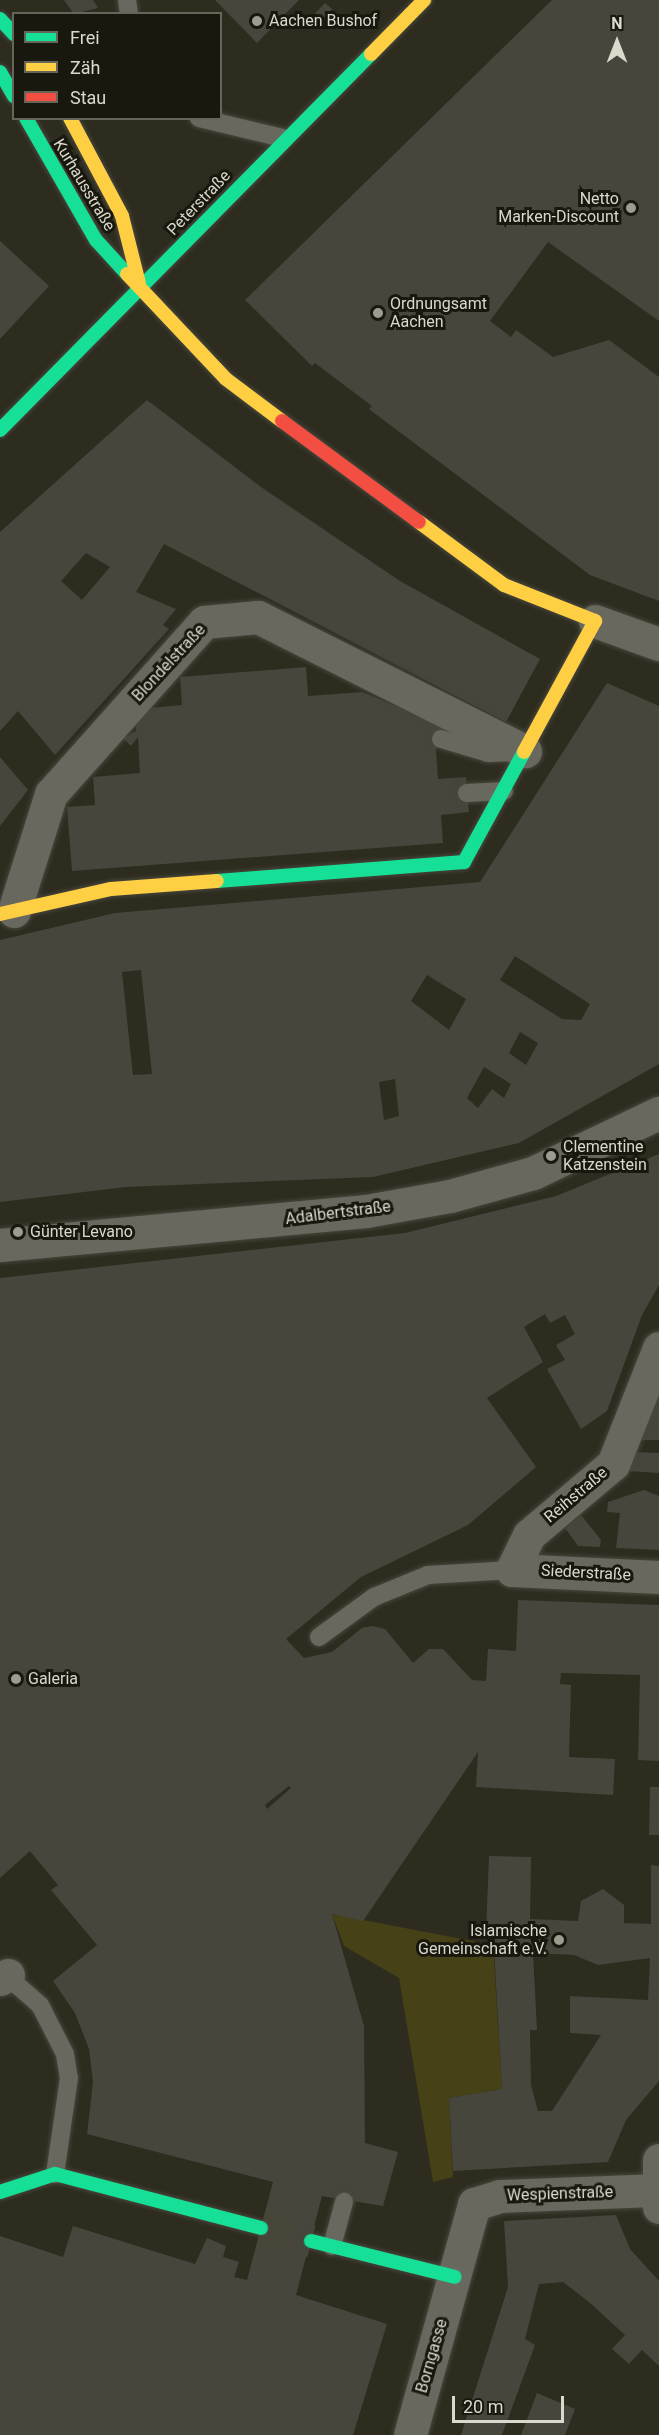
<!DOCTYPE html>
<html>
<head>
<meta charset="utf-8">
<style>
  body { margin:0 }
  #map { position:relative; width:659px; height:2435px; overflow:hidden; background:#2d2c1f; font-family:Roboto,sans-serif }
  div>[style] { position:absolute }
  .green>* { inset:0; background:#464116 }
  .building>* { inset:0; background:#47463c }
  .secondary-tunnel>* { height:33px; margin-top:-16.5px; transform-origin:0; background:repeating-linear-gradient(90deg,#474639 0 33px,transparent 0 49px) }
  .roads { filter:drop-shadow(0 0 2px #48473c) drop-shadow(0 0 2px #48473c) }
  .lane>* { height:18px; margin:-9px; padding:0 9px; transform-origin:9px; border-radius:9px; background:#69685f }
  .street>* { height:33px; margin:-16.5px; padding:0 16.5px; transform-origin:16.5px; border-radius:16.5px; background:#69685f }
  .fast>* { height:14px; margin:-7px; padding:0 7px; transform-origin:7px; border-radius:7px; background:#16e098 }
  .slow>* { height:14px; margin:-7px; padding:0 7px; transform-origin:7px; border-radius:7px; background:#ffcf43 }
  .jam>* { height:14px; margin:-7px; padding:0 7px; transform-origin:7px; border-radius:7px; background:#f24e42 }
  .dots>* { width:16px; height:16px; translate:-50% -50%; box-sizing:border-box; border:3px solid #19180e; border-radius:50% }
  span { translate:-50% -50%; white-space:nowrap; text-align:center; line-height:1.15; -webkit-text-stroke:6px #19180e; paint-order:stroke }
  .poi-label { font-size:16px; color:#dbd9cc }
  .left { translate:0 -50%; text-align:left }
  .right { translate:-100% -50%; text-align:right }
  .street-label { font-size:16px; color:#dbd9cc }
  .legend { position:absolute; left:12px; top:12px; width:210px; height:108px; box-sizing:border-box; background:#19180e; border:2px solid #67655a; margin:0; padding:8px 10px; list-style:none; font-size:18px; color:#dbd9cc }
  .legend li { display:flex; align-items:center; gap:12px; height:30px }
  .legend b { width:30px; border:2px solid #67655a }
  .north { position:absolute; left:587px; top:12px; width:60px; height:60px; -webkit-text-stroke:4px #19180e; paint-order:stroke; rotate:0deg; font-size:16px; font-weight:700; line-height:24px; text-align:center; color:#dbd9cc }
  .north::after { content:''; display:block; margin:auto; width:21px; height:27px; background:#dbd9cc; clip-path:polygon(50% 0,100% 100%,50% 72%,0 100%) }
  .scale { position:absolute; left:452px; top:2396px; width:112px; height:27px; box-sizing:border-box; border:3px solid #dbd9cc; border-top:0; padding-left:8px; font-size:18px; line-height:21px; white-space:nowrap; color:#dbd9cc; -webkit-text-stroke:4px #19180e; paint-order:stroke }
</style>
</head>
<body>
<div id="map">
  <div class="green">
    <div style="clip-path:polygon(332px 1914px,493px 1945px,502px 2089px,449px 2098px,453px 2177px,433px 2182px,399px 1978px,344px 1946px)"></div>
  </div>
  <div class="building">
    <div style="clip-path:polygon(64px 0,93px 0,98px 8px,74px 14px)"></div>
    <div style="clip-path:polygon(215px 0,299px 0,257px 43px)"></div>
    <div style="clip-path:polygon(552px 0,659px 0,659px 321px,548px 242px,490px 321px,511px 337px,516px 330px,553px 357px,609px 340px,659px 377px,659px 601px,590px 575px,369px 409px,372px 406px,315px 363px,312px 366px,245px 300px)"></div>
    <div style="clip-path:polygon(325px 3px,332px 9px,318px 25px,311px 18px)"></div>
    <div style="clip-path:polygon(0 241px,49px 286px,0 339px)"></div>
    <div style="clip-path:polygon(evenodd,147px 400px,261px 487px,400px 581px,540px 659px,506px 722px,164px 544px,136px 592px,176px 609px,163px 625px,169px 629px,55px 755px,18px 711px,0 731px,0 532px,147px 400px,86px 553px,110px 567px,82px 600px,61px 581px,86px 553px)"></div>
    <div style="clip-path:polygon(306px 667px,308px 696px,362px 692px,446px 727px,436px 750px,438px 779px,466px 777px,469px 812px,441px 815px,443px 843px,72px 871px,67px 807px,95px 805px,93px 777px,140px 773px,138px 737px,131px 746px,123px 738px,136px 731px,136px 723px,149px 708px,182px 705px,180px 677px)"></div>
    <div style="clip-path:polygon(evenodd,607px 683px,659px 706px,659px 1064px,519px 1143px,373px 1177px,126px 1187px,0 1202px,0 940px,115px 913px,480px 882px,607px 683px,515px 956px,590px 1004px,581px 1020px,562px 1019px,500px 980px,515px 956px,607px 683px,141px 970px,152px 1074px,133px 1075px,122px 972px,141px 970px,607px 683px,427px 975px,466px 999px,449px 1030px,411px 1001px,427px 975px,607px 683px,520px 1032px,538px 1043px,526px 1065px,509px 1053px,520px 1032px,607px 683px,484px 1067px,511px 1084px,504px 1098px,492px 1089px,478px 1108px,467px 1098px,484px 1067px,607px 683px,395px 1079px,399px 1116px,384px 1120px,379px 1082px,395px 1079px)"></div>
    <div style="clip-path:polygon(0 757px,28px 790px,0 826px)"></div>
    <div style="clip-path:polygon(evenodd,659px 1154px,659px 1285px,642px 1315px,607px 1411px,581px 1429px,547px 1369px,565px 1360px,556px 1345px,575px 1334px,565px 1315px,550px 1323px,545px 1314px,524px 1327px,543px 1362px,487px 1398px,536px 1467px,468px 1525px,361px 1577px,286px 1639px,304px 1658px,332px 1652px,362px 1628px,373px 1626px,385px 1629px,413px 1663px,429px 1649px,443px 1649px,472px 1680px,486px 1681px,488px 1649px,516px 1651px,518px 1600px,659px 1605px,659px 1761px,638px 1760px,640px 1675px,561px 1673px,560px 1684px,571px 1685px,569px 1757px,615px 1759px,613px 1795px,476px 1787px,478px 1752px,363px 1921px,332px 1914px,364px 2026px,365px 2143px,398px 2152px,383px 2206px,322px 2196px,296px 2295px,387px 2324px,353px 2435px,0 2435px,0 2236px,63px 2257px,73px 2226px,195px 2264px,207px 2238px,226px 2246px,223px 2257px,239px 2262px,234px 2277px,247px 2280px,273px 2182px,87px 2134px,93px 2082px,89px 2049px,75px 2013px,53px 1981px,97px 1945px,51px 1890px,58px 1885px,30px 1851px,0 1878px,0 1278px,405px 1233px,556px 1196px,659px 1154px,289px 1786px,291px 1788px,267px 1809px,265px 1805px,289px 1786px)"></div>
    <div style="clip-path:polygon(659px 1385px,659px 1440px,639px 1440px)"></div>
    <div style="clip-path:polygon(635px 1452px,659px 1453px,659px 1473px,627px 1471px)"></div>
    <div style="clip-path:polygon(644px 1490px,659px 1496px,659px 1550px,616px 1548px,620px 1513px,607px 1512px,608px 1502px)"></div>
    <div style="clip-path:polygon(581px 1515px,601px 1540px,600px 1547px,578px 1546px,565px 1528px)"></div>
    <div style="clip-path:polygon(650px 1787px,659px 1787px,659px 1835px,649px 1835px)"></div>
    <div style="clip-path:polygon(evenodd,489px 1856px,531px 1857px,530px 1919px,578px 1921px,581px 1901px,603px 1889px,624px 1905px,624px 1923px,651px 1924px,651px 1865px,659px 1866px,659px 2081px,626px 2120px,608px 2162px,453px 2171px,449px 2098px,502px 2089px,493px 1933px,486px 1932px,489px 1856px,533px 1953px,574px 1955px,598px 1965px,650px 1958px,648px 2000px,570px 1996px,570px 2033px,601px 2035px,552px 2111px,538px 2111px,531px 2085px,530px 2030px,537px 2030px,533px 1953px)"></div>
    <div style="clip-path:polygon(616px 2215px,630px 2249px,659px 2281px,659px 2366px,642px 2350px,629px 2364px,612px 2349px,625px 2335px,589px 2302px,563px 2282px,539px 2284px,525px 2339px,535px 2345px,502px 2435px,461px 2435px,508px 2287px,504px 2221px)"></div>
    <div style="clip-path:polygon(537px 2393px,575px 2409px,565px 2435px,521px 2435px)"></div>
  </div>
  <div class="secondary-tunnel">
    <div style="left:261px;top:2228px;width:52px;rotate:14.6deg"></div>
  </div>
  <div class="roads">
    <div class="lane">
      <div style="left:127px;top:0;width:14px;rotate:82deg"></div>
      <div style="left:199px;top:118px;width:86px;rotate:13.4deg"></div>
      <div style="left:441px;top:739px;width:49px;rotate:16.6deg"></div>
      <div style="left:488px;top:753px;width:27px;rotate:-2deg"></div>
      <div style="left:467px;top:793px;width:37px;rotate:-3deg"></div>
      <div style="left:319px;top:1637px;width:68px;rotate:-36deg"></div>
      <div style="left:374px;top:1597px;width:58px;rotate:-22.2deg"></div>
      <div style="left:428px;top:1575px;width:84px;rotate:-3.4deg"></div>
      <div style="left:1px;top:1971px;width:52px;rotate:41.1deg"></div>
      <div style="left:40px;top:2005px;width:55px;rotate:63deg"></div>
      <div style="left:65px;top:2054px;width:24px;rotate:81deg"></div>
      <div style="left:69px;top:2078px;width:97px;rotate:98.3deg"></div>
      <div style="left:332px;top:2246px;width:46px;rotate:-74.7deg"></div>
    </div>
    <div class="street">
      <div style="left:595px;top:621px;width:68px;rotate:19.8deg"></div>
      <div style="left:14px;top:911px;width:123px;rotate:-72.5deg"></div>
      <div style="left:51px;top:794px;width:230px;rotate:-48.3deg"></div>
      <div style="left:204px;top:622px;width:54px;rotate:-5.3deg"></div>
      <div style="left:258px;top:617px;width:299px;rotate:26.7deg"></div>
      <div style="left:0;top:1245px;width:368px;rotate:-5.3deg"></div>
      <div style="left:366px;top:1211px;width:85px;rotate:-10.1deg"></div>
      <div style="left:450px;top:1196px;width:86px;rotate:-15.5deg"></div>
      <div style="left:533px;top:1173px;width:140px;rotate:-25.5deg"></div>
      <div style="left:659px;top:1348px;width:125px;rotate:111.6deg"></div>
      <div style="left:613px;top:1464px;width:110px;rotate:139.8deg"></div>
      <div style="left:529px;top:1535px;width:39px;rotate:116deg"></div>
      <div style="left:512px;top:1570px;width:147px;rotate:2.7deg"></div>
      <div style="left:0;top:1979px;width:9px;rotate:-27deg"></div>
      <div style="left:659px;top:2160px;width:47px;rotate:90deg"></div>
      <div style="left:410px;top:2435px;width:240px;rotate:-74.5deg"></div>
      <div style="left:474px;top:2204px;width:27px;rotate:-17deg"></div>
      <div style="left:500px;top:2196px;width:156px;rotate:-2.2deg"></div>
    </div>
    <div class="fast">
      <div style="left:0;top:19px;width:21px;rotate:47deg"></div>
      <div style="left:0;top:72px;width:28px;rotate:60deg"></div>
      <div style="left:26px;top:118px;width:141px;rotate:60.2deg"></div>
      <div style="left:96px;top:240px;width:46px;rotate:47.6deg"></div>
      <div style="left:0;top:430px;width:528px;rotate:-45.38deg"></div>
      <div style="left:217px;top:881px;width:248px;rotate:-4.4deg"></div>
      <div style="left:464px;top:862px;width:125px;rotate:-61.4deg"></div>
      <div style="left:0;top:2192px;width:58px;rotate:-18.1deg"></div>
      <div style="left:55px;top:2174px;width:213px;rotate:14.7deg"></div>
      <div style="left:311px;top:2241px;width:148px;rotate:14deg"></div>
    </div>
    <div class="slow">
      <div style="left:371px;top:54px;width:76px;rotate:-45.5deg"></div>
      <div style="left:70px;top:118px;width:111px;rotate:62deg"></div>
      <div style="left:122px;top:216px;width:69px;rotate:75.8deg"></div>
      <div style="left:127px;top:274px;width:144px;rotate:46.7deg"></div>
      <div style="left:226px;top:379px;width:70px;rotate:36.9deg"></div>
      <div style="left:419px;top:522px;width:106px;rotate:36.5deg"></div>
      <div style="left:504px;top:585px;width:98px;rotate:21.6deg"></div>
      <div style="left:595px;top:621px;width:149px;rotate:118.5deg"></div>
      <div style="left:0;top:914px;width:114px;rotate:-12.7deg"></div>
      <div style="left:111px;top:889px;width:106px;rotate:-4.3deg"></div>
    </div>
    <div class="jam">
      <div style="left:282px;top:421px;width:170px;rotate:36.4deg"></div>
    </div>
  </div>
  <div class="dots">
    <div style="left:257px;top:21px;background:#9e9c8f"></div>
    <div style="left:631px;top:208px;background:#9e9c8f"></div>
    <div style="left:378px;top:313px;background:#9e9c8f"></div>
    <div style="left:551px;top:1156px;background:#9e9c8f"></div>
    <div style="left:18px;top:1232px;background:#9e9c8f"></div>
    <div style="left:16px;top:1679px;background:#9e9c8f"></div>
    <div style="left:559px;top:1940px;background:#9e9c8f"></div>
  </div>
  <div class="poi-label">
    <span class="left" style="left:269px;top:21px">Aachen Bushof</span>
    <span class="right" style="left:619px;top:208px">Netto<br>Marken-Discount</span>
    <span class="left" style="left:390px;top:313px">Ordnungsamt<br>Aachen</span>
    <span class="left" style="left:563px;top:1156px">Clementine<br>Katzenstein</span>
    <span class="left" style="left:30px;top:1232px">Günter Levano</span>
    <span class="left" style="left:28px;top:1679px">Galeria</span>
    <span class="right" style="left:547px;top:1940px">Islamische<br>Gemeinschaft e.V.</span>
  </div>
  <div class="street-label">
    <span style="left:84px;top:185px;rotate:59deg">Kurhausstraße</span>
    <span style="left:199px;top:203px;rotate:-46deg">Peterstraße</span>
    <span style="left:169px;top:663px;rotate:-47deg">Blondelstraße</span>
    <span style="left:338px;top:1213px;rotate:-7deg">Adalbertstraße</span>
    <span style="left:576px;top:1495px;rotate:-40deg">Reihstraße</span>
    <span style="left:586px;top:1573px;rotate:3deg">Siederstraße</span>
    <span style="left:560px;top:2194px;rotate:-2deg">Wespienstraße</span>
    <span style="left:432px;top:2356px;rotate:-74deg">Borngasse</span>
  </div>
  <ul class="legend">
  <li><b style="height:8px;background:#16e098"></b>Frei</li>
  <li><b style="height:8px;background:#ffcf43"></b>Zäh</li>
  <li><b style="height:8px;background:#f24e42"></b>Stau</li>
  </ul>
  <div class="north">N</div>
  <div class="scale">20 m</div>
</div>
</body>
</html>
